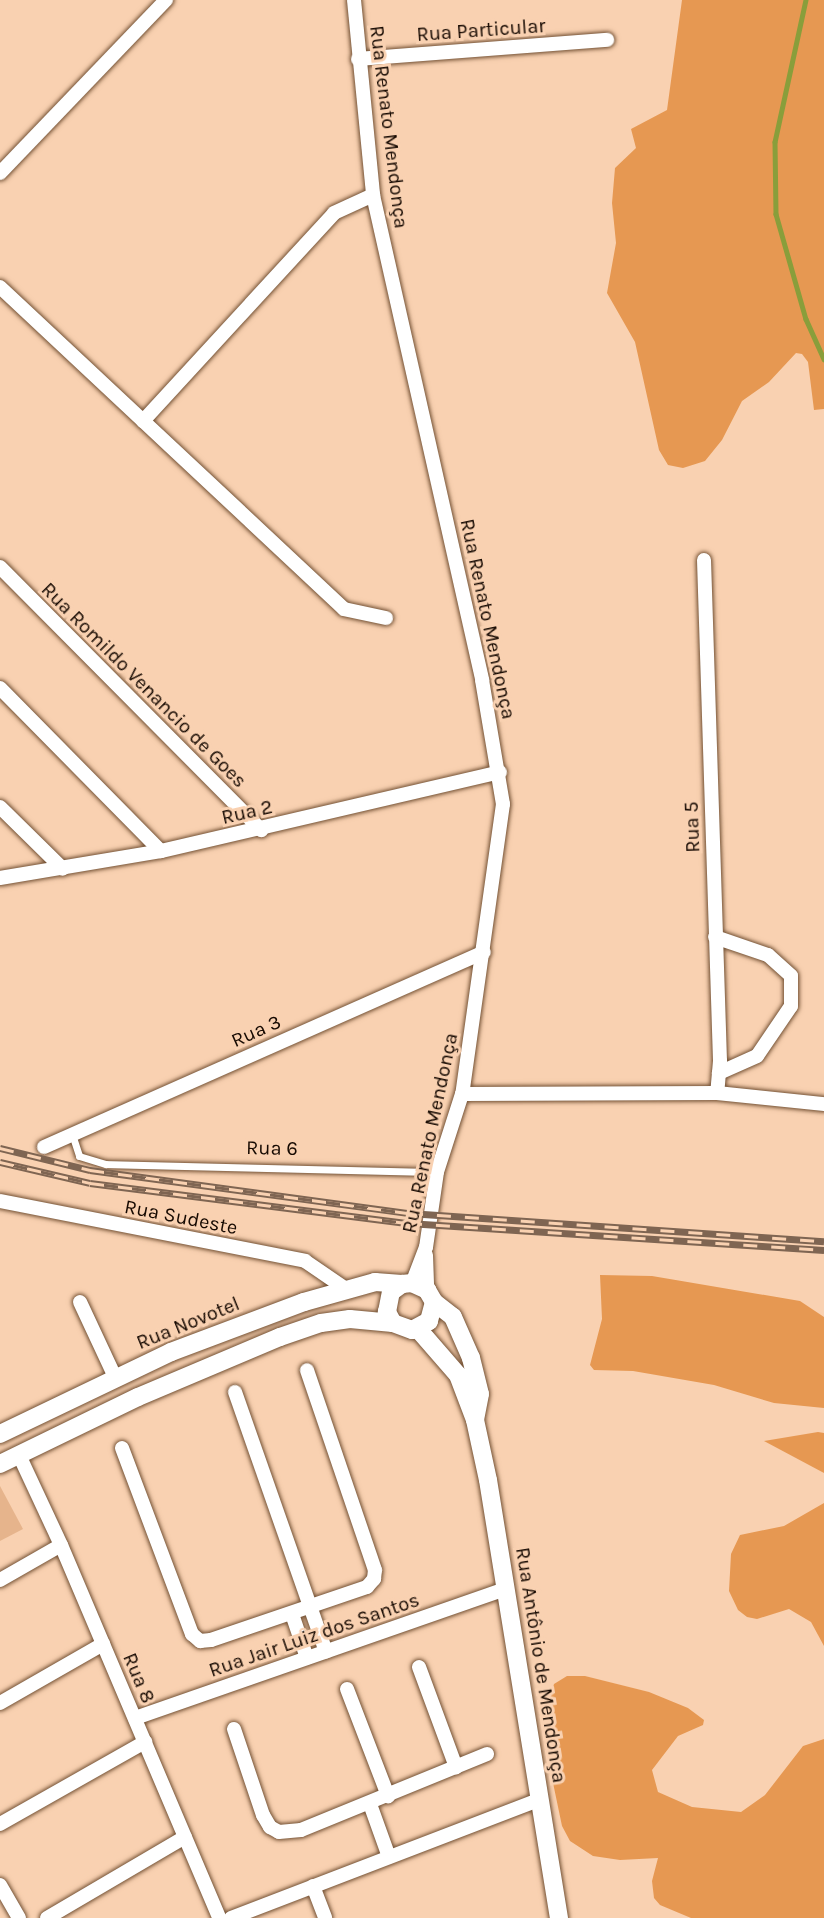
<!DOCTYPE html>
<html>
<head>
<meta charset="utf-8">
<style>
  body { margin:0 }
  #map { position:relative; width:824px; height:1918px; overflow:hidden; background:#f9d1b1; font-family:Karla,sans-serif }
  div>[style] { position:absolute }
  .green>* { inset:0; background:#e6b48c }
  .forest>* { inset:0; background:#e69852 }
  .stream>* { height:4.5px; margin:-2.25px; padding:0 2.25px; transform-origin:2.25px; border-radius:2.25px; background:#899e3b }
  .roads { filter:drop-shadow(0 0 2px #735134) drop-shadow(0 0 2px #735134) }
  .service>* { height:7px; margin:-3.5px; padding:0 3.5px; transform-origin:3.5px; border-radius:3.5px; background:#fff }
  .minor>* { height:14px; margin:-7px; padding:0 7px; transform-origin:7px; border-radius:7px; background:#fff }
  .tertiary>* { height:18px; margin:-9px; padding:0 9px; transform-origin:9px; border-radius:9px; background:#fff }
  .rail>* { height:7px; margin-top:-3.5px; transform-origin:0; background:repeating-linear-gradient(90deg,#f9d1b1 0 14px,#7f6552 0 28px); box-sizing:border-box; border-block:2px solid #7f6552 }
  span { translate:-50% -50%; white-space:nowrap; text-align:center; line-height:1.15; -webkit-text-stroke:6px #f9d1b1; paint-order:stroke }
  .street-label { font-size:20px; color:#160901 }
</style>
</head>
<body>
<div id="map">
  <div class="green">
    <div style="clip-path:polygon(0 1486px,23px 1529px,0 1541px)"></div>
  </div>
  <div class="forest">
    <div style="clip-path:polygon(682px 0,824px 0,824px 409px,814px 410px,808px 362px,802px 354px,796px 353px,769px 382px,742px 401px,722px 440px,705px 461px,683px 468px,668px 465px,659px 450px,635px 342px,607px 293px,616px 243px,612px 203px,615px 168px,636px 148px,631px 129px,667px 110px)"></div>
    <div style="clip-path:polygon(600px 1275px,652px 1276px,800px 1301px,824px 1317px,824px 1408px,774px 1403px,714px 1385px,633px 1371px,594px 1370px,590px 1365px,602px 1319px)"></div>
    <div style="clip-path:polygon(818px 1432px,824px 1433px,824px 1473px,764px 1441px)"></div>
    <div style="clip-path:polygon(824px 1503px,824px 1646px,811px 1622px,789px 1609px,757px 1619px,747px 1617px,738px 1610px,729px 1591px,731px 1554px,740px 1535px,784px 1526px)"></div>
    <div style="clip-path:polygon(567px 1676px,585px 1676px,649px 1692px,688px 1708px,704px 1720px,703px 1725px,678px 1736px,652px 1770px,658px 1792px,692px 1807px,741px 1812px,765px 1795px,803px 1746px,824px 1739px,824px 1918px,691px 1918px,660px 1905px,654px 1898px,652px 1881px,658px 1858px,620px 1860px,593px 1856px,570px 1841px,562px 1826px,552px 1778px,550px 1698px,554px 1684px)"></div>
  </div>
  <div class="stream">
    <div style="left:806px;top:0;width:145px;rotate:102.3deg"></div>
    <div style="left:775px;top:142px;width:72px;rotate:89.2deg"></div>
    <div style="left:776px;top:214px;width:109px;rotate:74.1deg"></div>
    <div style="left:806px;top:319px;width:44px;rotate:65.8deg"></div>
  </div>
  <div class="roads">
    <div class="service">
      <div style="left:72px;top:1134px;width:23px;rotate:72deg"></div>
      <div style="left:79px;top:1156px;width:28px;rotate:17deg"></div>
      <div style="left:106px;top:1164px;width:331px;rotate:1.4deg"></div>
    </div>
    <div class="minor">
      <div style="left:354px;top:0;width:196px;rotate:84.4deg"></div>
      <div style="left:373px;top:195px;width:497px;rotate:77.3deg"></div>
      <div style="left:482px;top:680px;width:126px;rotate:80.4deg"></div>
      <div style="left:503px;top:804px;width:293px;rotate:98deg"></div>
      <div style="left:462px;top:1094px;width:82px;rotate:107.8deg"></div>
      <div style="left:437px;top:1172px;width:76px;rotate:98.3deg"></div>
      <div style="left:426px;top:1247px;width:39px;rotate:111deg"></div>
      <div style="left:358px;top:59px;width:250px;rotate:-4.4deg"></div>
      <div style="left:0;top:173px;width:240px;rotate:-46.2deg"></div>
      <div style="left:0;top:287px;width:471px;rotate:43.1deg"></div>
      <div style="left:344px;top:609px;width:43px;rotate:12.1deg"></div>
      <div style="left:143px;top:421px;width:282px;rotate:-47.4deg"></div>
      <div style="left:334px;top:213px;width:43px;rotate:-24.8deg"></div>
      <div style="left:704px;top:560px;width:501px;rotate:88.17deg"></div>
      <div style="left:720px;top:1061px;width:32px;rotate:95deg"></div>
      <div style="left:0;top:567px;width:371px;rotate:45.2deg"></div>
      <div style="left:0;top:688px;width:229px;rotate:45.4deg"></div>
      <div style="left:0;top:807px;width:88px;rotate:44.5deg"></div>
      <div style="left:0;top:878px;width:163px;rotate:-9.5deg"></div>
      <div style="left:161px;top:851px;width:348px;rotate:-13.1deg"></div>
      <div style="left:715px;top:937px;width:56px;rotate:18.8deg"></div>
      <div style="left:768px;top:955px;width:31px;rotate:42deg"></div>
      <div style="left:791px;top:976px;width:30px;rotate:90deg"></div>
      <div style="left:791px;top:1006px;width:60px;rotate:124.2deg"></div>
      <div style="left:757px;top:1056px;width:42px;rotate:155.9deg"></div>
      <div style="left:462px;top:1094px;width:255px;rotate:-0.2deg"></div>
      <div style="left:717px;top:1093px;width:108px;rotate:5.9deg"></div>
      <div style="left:44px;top:1147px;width:481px;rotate:-23.9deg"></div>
      <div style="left:0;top:1201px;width:311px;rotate:11.1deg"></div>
      <div style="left:305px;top:1261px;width:50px;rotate:34.3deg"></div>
      <div style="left:426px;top:1255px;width:35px;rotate:88deg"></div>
      <div style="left:80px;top:1302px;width:83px;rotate:65deg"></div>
      <div style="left:235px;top:1392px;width:275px;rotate:70.7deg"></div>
      <div style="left:122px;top:1448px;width:199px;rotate:69.4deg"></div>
      <div style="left:192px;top:1634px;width:11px;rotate:41deg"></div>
      <div style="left:200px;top:1641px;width:11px;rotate:-5deg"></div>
      <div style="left:211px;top:1640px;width:165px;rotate:-18.8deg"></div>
      <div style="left:367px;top:1587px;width:11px;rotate:-49deg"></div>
      <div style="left:374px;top:1579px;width:9px;rotate:-84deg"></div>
      <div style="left:375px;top:1570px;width:211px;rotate:-108.8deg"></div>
      <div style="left:19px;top:1455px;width:99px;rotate:65deg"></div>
      <div style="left:61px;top:1545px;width:405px;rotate:67deg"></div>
      <div style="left:0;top:1580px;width:70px;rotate:-29.8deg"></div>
      <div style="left:292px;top:1614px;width:46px;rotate:71.2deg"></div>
      <div style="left:419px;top:1667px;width:107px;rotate:69.7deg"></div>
      <div style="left:347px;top:1689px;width:115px;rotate:69deg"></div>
      <div style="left:0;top:1703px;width:119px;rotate:-29.8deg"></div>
      <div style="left:135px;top:1718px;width:393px;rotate:-19.2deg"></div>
      <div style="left:234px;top:1729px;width:91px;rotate:71.4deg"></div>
      <div style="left:263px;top:1815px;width:14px;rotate:60deg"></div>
      <div style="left:270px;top:1827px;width:10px;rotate:29deg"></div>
      <div style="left:279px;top:1832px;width:22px;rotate:-5deg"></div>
      <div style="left:301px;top:1830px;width:201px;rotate:-22.2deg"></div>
      <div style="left:370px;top:1804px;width:56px;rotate:70.3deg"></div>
      <div style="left:0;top:1824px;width:167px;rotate:-29.5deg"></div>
      <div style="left:0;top:1885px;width:38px;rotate:60deg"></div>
      <div style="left:313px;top:1886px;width:34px;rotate:69deg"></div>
      <div style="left:47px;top:1918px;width:160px;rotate:-30.4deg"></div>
      <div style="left:231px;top:1918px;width:332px;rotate:-21deg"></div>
    </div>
    <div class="tertiary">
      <div style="left:434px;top:1302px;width:20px;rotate:105deg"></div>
      <div style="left:429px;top:1321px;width:19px;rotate:152deg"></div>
      <div style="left:412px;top:1330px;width:20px;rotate:-160deg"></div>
      <div style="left:393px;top:1323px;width:13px;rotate:-119deg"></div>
      <div style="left:387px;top:1312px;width:20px;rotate:-79deg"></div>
      <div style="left:391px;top:1292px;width:14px;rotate:-36deg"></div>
      <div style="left:402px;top:1284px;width:10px;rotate:-6deg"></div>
      <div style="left:412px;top:1283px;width:17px;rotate:25deg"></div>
      <div style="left:427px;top:1290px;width:14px;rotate:60deg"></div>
      <div style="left:434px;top:1302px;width:24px;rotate:38deg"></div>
      <div style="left:453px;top:1317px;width:45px;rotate:66.3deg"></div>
      <div style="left:471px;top:1358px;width:37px;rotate:76deg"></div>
      <div style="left:480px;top:1394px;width:26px;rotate:101deg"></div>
      <div style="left:418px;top:1329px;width:61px;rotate:49deg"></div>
      <div style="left:458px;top:1375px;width:48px;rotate:69.3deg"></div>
      <div style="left:475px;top:1420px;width:61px;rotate:77.8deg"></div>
      <div style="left:488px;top:1480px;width:444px;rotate:80.8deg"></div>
      <div style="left:0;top:1434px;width:190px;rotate:-25.6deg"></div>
      <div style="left:171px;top:1352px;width:142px;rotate:-20.6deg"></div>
      <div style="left:304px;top:1302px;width:74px;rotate:-15.7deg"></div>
      <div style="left:375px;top:1282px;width:27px;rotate:4deg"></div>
      <div style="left:0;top:1464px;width:153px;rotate:-25.9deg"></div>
      <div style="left:138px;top:1397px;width:154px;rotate:-22.9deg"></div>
      <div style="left:280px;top:1337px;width:43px;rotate:-18.9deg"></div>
      <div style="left:321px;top:1323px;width:29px;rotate:-8deg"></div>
      <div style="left:350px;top:1319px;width:43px;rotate:5.3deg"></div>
    </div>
  </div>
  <div class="rail">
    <div style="left:0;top:1148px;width:93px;rotate:13.7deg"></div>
    <div style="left:90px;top:1170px;width:322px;rotate:7.7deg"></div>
    <div style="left:409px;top:1213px;width:416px;rotate:3.9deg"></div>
    <div style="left:0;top:1162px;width:92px;rotate:13.1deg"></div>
    <div style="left:90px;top:1183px;width:321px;rotate:7.2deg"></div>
    <div style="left:408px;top:1223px;width:417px;rotate:3.7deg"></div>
  </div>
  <div class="street-label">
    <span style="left:481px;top:30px;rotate:-4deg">Rua Particular</span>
    <span style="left:389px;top:127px;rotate:83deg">Rua Renato Mendonça</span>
    <span style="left:488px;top:619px;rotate:78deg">Rua Renato Mendonça</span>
    <span style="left:144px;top:685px;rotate:45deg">Rua Romildo Venancio de Goes</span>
    <span style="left:247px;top:812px;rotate:-13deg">Rua 2</span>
    <span style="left:692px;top:827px;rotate:-92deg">Rua 5</span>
    <span style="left:256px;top:1031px;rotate:-24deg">Rua 3</span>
    <span style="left:430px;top:1133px;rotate:-78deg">Rua Renato Mendonça</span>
    <span style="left:272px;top:1148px;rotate:1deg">Rua 6</span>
    <span style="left:181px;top:1217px;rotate:11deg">Rua Sudeste</span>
    <span style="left:188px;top:1323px;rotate:-22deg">Rua Novotel</span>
    <span style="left:314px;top:1635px;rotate:-19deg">Rua Jair Luiz dos Santos</span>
    <span style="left:541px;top:1665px;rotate:81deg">Rua Antônio de Mendonça</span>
    <span style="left:139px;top:1678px;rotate:67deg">Rua 8</span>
  </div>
</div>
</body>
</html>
